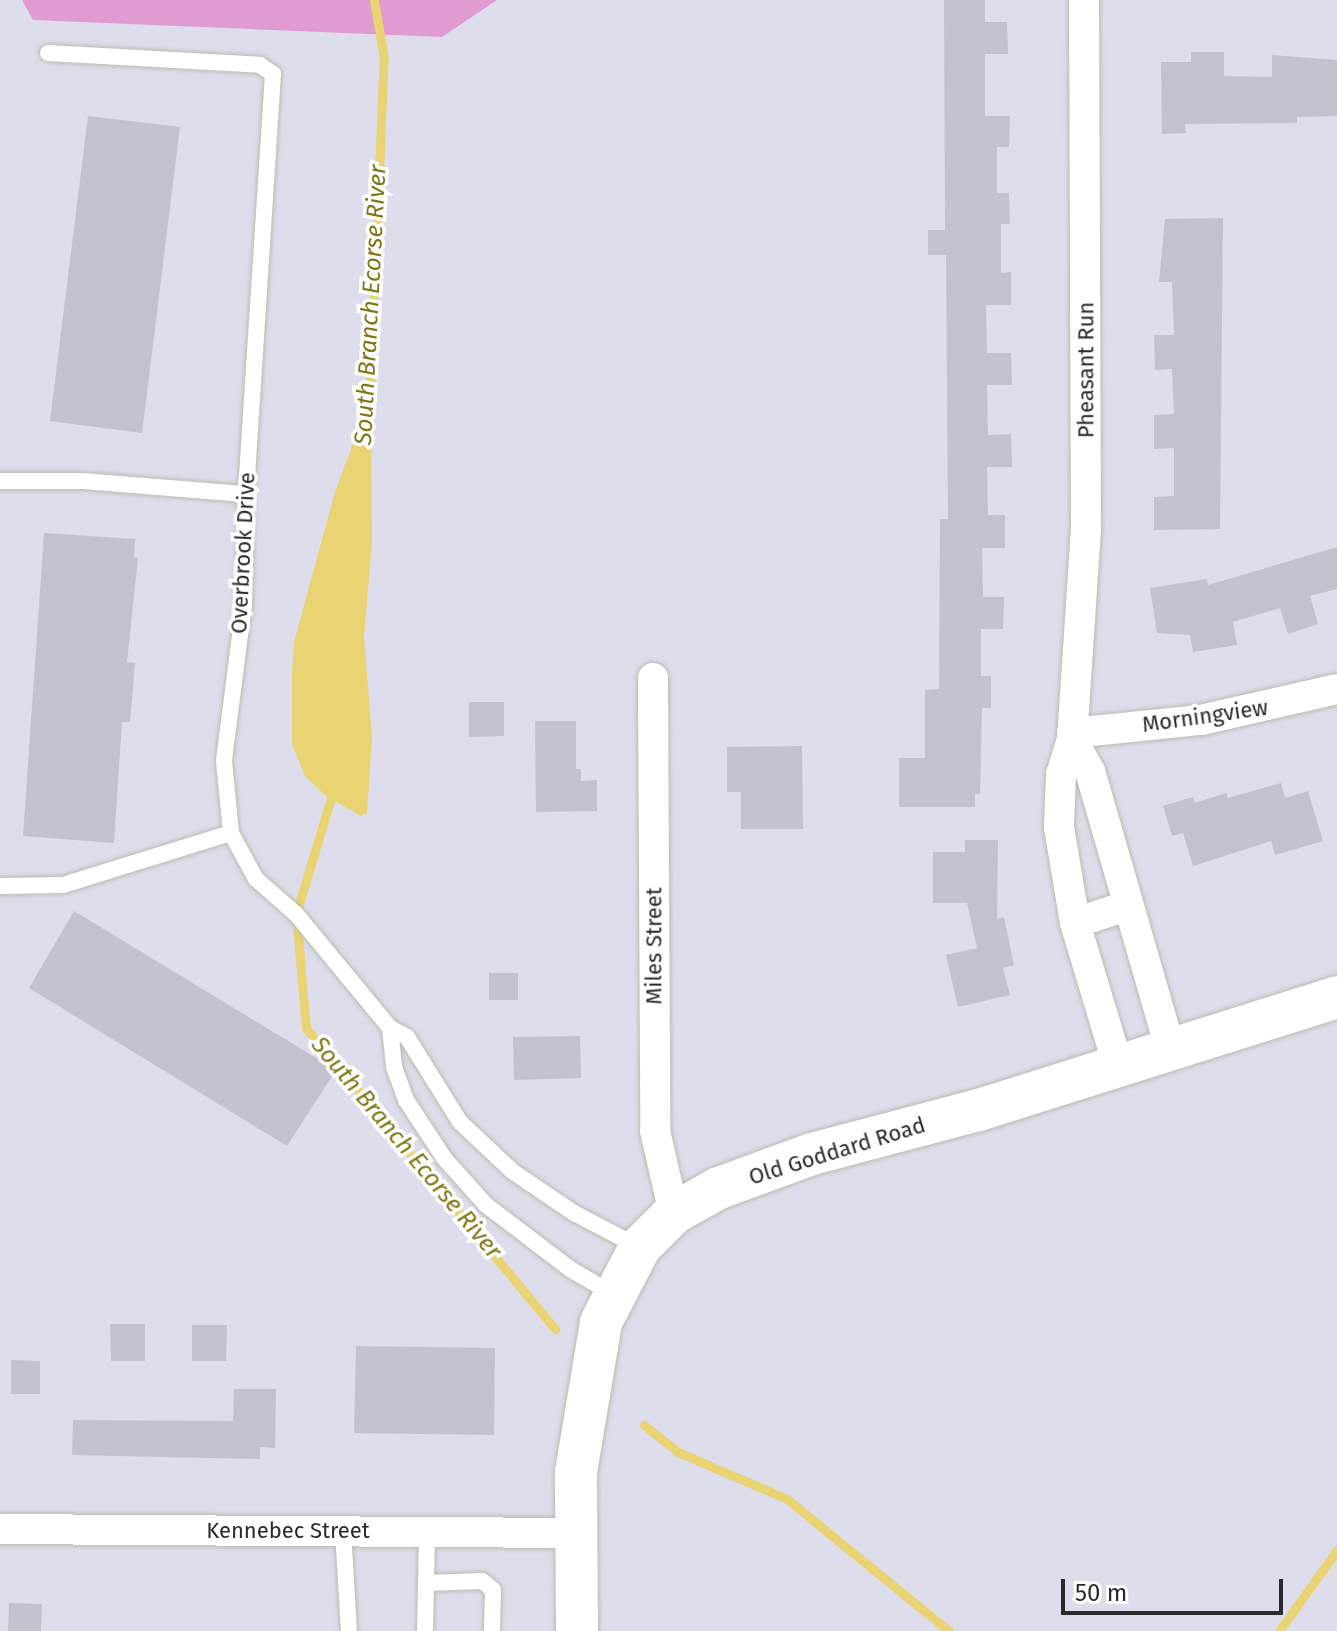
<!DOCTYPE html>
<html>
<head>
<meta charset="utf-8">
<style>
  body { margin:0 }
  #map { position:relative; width:1337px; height:1631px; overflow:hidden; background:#deddec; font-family:"Fira Sans",sans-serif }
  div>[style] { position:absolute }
  .green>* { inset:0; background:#e09bd3 }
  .water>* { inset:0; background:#ead373 }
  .stream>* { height:9px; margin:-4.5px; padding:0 4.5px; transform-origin:4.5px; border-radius:4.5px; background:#ead373 }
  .building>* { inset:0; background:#c3c1ce }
  .roads { filter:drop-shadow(0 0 2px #b9bdb0) drop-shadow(0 0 2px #b9bdb0) }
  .lane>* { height:16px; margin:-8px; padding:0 8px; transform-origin:8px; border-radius:8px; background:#fff }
  .street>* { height:30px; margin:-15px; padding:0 15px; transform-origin:15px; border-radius:15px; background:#fff }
  .secondary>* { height:42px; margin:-21px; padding:0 21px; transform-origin:21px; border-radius:21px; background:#fff }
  span { translate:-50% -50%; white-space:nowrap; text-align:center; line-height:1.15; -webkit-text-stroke:7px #fff; paint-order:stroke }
  .street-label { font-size:22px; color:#2a2a2a }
  .water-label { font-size:24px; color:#827412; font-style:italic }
  .scale { position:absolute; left:1061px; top:1579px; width:222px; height:36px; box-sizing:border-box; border:4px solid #2a2a2a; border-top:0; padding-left:10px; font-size:24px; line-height:28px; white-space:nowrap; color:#2a2a2a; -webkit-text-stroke:6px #fff; paint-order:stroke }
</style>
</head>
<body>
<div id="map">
  <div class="green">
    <div style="clip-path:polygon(22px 0,497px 0,442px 37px,33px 20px)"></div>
  </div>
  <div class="water">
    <div style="clip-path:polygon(371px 422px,372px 542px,364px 637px,372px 738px,367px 813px,361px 816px,327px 797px,305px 776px,292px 744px,292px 671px,294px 642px,335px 492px,360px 425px)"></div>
  </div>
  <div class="stream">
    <div style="left:368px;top:433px;width:375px;rotate:-87.6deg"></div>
    <div style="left:384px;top:58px;width:59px;rotate:-99.8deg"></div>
    <div style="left:334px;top:788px;width:132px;rotate:106.8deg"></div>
    <div style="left:296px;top:914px;width:114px;rotate:85deg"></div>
    <div style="left:306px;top:1028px;width:391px;rotate:50.4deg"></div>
    <div style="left:644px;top:1425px;width:43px;rotate:38.5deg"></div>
    <div style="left:678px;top:1452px;width:119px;rotate:23.3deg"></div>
    <div style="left:787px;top:1499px;width:209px;rotate:39.2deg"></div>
    <div style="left:1279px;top:1631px;width:100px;rotate:-54.4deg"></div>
  </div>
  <div class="building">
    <div style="clip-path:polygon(944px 0,985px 0,985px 22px,1007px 22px,1008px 54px,985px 54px,985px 116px,1010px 116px,1009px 147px,997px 147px,997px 193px,1009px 193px,1010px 224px,1001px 224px,1001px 273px,1011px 272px,1011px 305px,986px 305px,987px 353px,1011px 353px,1012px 385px,987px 385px,988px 435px,1011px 434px,1012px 467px,987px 467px,988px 515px,1005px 515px,1005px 548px,982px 548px,983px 597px,1004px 597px,1003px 629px,981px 629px,981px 676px,991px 676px,991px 708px,982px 708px,980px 794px,975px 794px,975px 807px,899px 807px,899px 758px,925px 758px,925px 690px,939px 689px,940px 519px,948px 519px,946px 255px,928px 255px,928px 230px,945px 230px)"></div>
    <div style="clip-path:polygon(1191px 52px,1224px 52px,1224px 76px,1272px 77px,1272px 55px,1337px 60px,1337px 116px,1297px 117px,1297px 123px,1185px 124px,1186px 133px,1162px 134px,1161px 62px,1191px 62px)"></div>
    <div style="clip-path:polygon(88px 116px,180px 127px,142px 433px,50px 421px)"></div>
    <div style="clip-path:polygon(1223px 218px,1220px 529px,1154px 530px,1154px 497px,1174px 496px,1174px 448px,1154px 449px,1154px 415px,1174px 414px,1172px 369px,1155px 370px,1154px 335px,1174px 335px,1172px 282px,1159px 282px,1165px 219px)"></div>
    <div style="clip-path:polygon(44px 533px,135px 539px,134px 557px,138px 558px,127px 662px,135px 663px,130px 722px,122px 722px,114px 843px,23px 836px)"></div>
    <div style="clip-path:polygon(1337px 547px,1337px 589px,1310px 596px,1318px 624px,1288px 634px,1280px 608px,1233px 622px,1237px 645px,1193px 652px,1190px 635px,1157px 633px,1150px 588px,1207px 579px,1208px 585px)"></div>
    <div style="clip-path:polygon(469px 702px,504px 702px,504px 736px,469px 737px)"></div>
    <div style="clip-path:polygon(535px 721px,576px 721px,576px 769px,581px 769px,581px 781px,597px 780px,597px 811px,536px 812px)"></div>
    <div style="clip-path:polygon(802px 746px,803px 829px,741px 829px,741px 792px,727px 792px,727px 747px)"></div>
    <div style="clip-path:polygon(1281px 783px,1285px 798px,1308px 791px,1323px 841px,1275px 855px,1271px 841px,1193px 866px,1183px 833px,1172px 836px,1163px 806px,1193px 797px,1195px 803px,1226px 793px,1228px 798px)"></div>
    <div style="clip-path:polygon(965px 840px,998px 840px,997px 919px,1004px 917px,1014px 965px,1003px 968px,1010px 995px,958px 1007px,946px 955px,977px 948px,967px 903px,933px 903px,933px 852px,965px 852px)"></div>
    <div style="clip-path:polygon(74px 911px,336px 1070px,287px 1146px,29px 988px)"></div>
    <div style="clip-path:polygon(489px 973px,518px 973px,518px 1000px,489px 1000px)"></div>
    <div style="clip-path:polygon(580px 1036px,581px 1078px,514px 1080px,513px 1037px)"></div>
    <div style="clip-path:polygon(110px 1324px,145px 1324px,145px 1361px,111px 1361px)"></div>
    <div style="clip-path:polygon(192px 1325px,227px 1325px,226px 1361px,192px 1361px)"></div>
    <div style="clip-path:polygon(356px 1346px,495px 1348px,494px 1435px,354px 1433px)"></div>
    <div style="clip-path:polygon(11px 1360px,40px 1361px,40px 1394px,11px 1394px)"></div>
    <div style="clip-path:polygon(234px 1389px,276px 1389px,275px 1448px,260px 1447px,260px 1459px,72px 1455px,73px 1420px,233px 1421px)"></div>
    <div style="clip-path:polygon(9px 1603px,42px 1604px,41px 1631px,8px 1631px)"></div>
  </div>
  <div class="roads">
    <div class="lane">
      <div style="left:48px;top:53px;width:212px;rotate:3.2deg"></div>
      <div style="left:260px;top:65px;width:16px;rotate:35deg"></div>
      <div style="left:273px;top:74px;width:421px;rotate:93.7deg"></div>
      <div style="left:246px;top:494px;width:110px;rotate:91deg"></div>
      <div style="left:244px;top:604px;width:158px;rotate:97.3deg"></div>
      <div style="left:224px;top:761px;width:72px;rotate:84.4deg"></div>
      <div style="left:231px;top:833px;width:52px;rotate:61.5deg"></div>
      <div style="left:256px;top:879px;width:53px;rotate:41.2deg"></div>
      <div style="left:296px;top:914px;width:148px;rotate:50.5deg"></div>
      <div style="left:390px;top:1028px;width:19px;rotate:28deg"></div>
      <div style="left:407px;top:1037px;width:100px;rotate:58.1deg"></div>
      <div style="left:460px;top:1122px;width:71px;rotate:43.3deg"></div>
      <div style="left:512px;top:1171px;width:75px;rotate:34.1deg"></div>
      <div style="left:574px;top:1213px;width:73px;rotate:27.6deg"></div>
      <div style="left:0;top:481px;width:83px"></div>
      <div style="left:83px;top:481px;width:164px;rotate:4.6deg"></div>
      <div style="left:0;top:886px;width:63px;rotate:-0.9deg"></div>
      <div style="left:63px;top:885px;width:176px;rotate:-17.2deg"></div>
      <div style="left:390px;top:1028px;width:39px;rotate:84deg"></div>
      <div style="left:394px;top:1067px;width:35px;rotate:70deg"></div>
      <div style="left:406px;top:1100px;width:69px;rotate:56.8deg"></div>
      <div style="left:444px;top:1158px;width:63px;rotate:48.2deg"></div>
      <div style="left:486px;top:1205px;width:106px;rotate:37.3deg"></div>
      <div style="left:570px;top:1269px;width:50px;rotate:30.2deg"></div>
      <div style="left:343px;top:1531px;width:100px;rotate:86.6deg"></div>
      <div style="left:426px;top:1583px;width:56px;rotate:-2deg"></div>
      <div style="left:482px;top:1581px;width:14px;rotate:39deg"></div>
      <div style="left:493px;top:1590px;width:41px;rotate:91.4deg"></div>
      <div style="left:425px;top:1631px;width:99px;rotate:-88.8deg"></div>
    </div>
    <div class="street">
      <div style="left:1084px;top:0;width:529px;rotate:89.78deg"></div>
      <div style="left:1086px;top:529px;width:210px;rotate:93.8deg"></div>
      <div style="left:1072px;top:739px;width:37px;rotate:107deg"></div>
      <div style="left:1061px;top:774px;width:53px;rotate:92.2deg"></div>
      <div style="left:1059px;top:827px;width:97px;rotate:80.5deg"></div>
      <div style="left:1075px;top:923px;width:148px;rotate:73.2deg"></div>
      <div style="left:653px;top:678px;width:453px;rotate:89.7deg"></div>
      <div style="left:655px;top:1131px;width:84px;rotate:77deg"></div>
      <div style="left:1072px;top:733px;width:130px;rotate:-5.8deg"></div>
      <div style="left:1201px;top:720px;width:139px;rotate:-12.8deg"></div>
      <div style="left:1072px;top:739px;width:37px;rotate:61deg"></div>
      <div style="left:1090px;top:771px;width:288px;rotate:73.9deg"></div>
      <div style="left:1075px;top:923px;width:54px;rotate:-18.4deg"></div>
      <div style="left:0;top:1529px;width:576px;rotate:0.4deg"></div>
    </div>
    <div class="secondary">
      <div style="left:577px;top:1631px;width:159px;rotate:-90.4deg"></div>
      <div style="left:576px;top:1472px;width:152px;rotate:-80.5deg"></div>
      <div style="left:601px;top:1322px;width:85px;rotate:-62.5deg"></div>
      <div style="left:640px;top:1247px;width:48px;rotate:-45deg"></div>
      <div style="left:674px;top:1213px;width:51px;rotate:-29.1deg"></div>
      <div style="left:719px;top:1188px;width:99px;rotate:-20.1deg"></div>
      <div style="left:812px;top:1154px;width:173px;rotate:-14.8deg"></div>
      <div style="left:979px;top:1110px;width:375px;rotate:-17.5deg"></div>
    </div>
  </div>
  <div class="street-label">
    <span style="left:1086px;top:370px;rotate:-90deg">Pheasant Run</span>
    <span style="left:243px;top:553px;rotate:-87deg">Overbrook Drive</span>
    <span style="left:1205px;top:716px;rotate:-8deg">Morningview</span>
    <span style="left:654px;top:946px;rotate:-90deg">Miles Street</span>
    <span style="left:837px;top:1151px;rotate:-17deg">Old Goddard Road</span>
    <span style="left:288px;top:1531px">Kennebec Street</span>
  </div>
  <div class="water-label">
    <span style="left:371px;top:305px;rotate:-87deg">South Branch Ecorse River</span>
    <span style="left:406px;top:1148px;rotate:50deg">South Branch Ecorse River</span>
  </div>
  <div class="scale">50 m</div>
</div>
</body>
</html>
